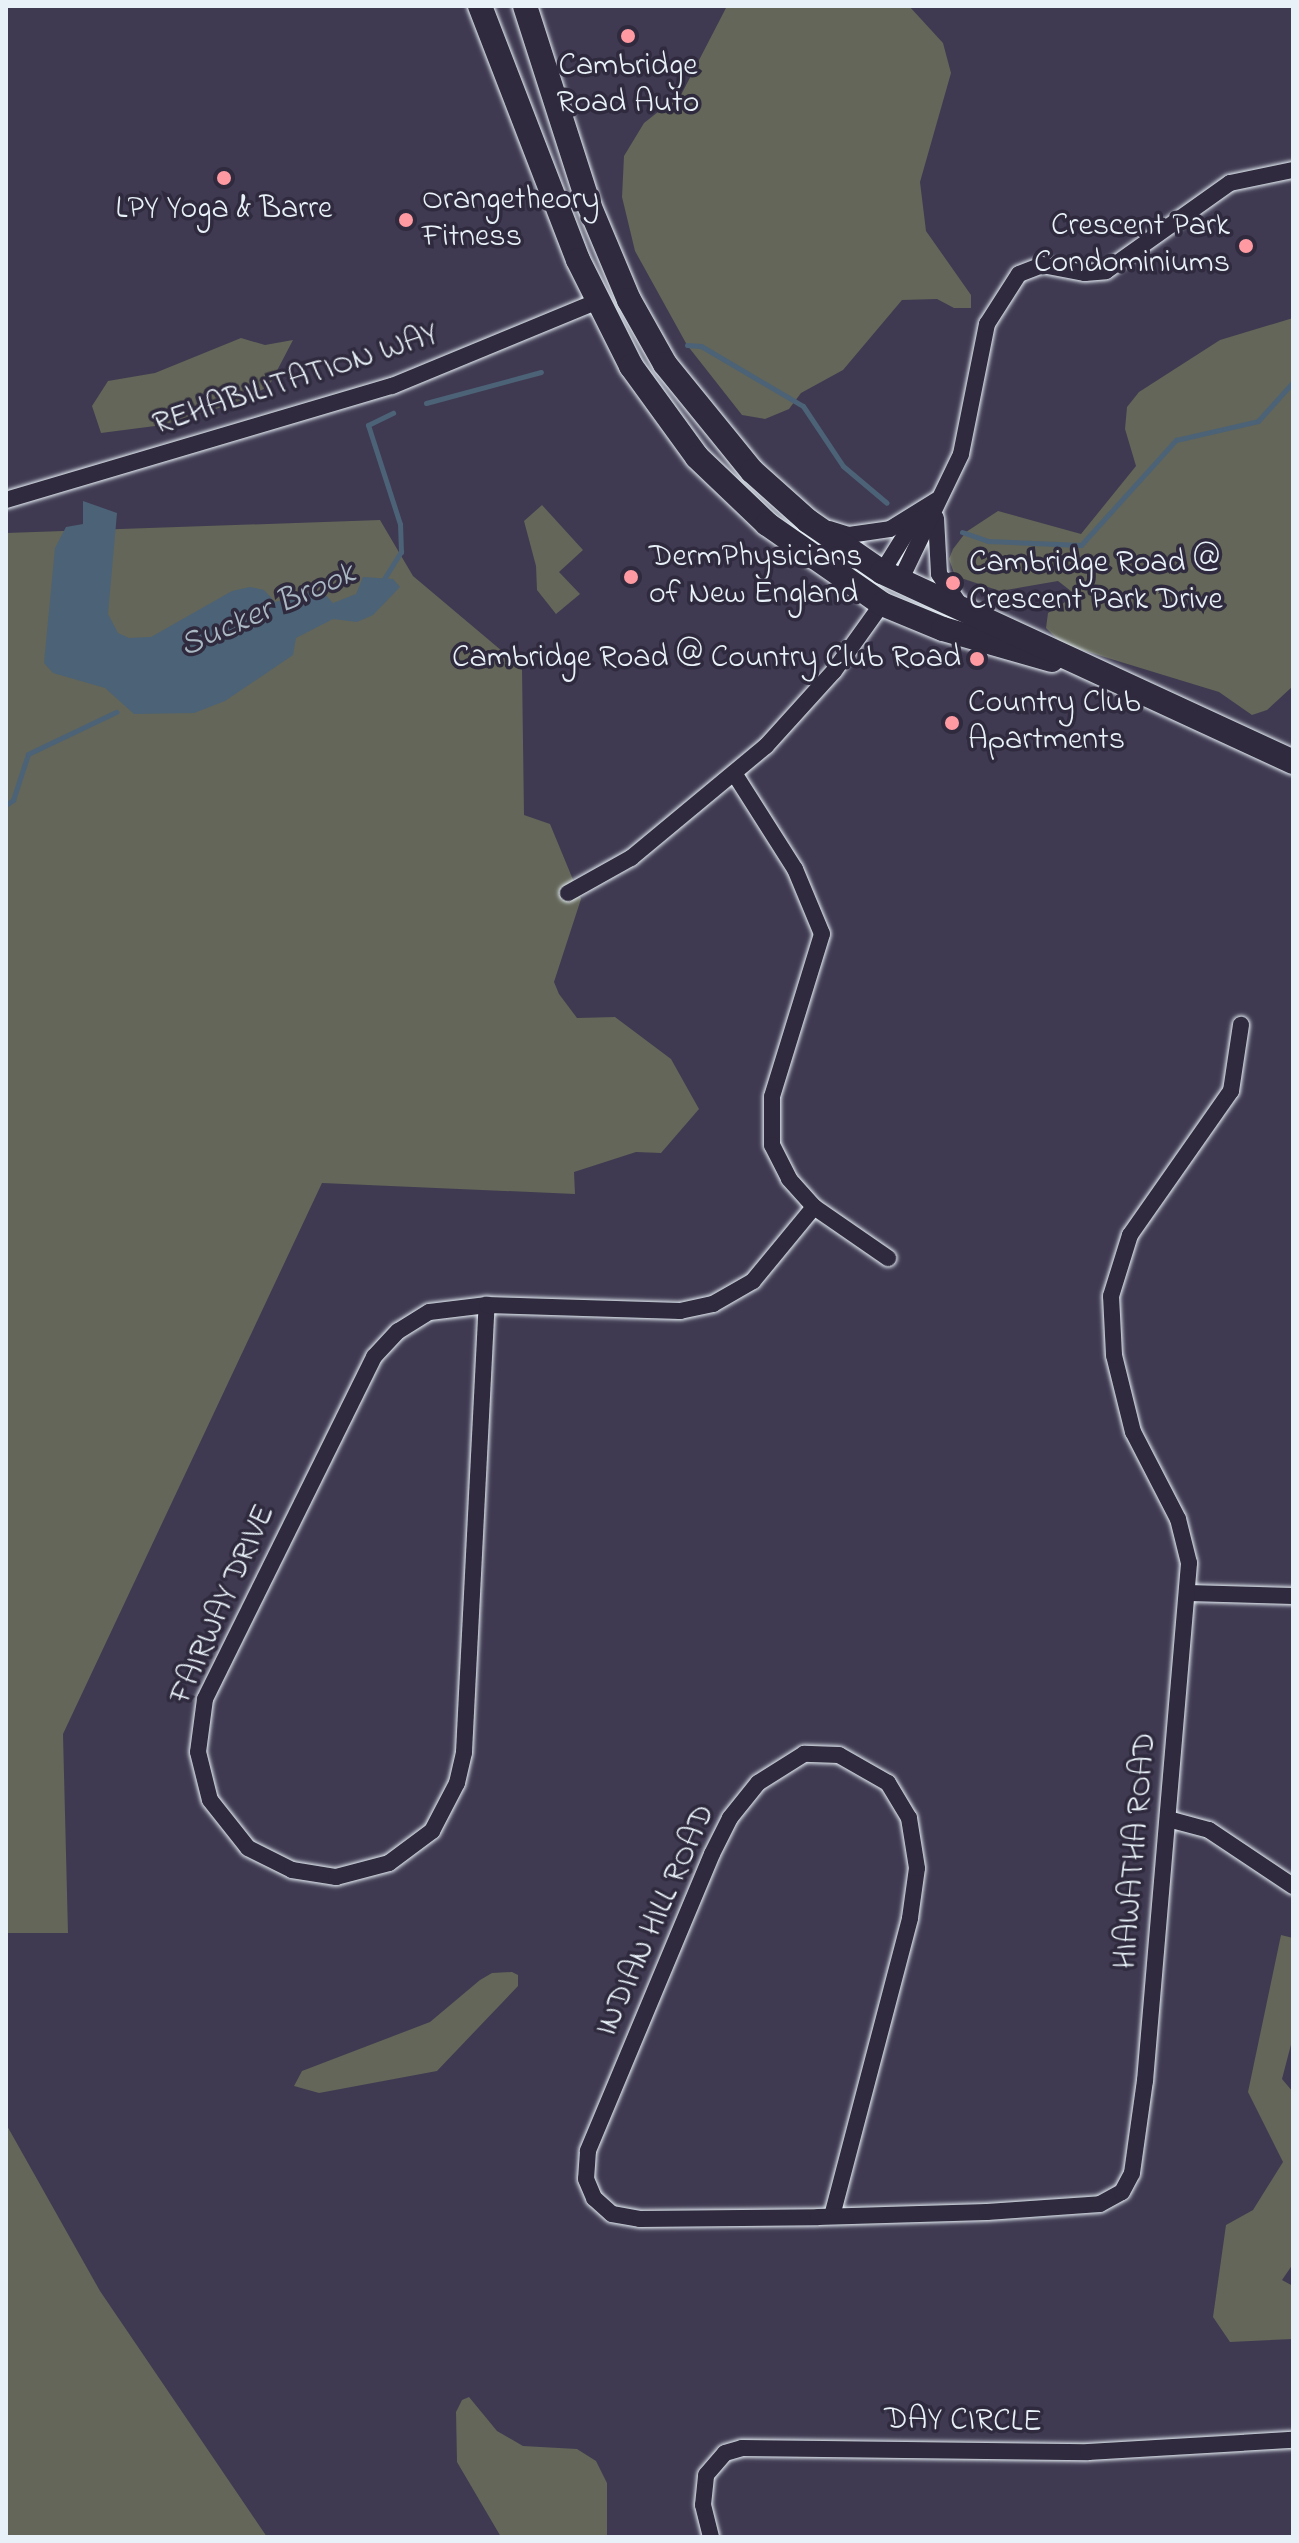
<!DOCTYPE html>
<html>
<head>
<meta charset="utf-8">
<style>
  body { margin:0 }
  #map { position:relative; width:1299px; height:2543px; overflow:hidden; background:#3f3a51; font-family:"Indie Flower",sans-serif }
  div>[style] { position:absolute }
  .green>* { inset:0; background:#636658 }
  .water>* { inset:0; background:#4c6277 }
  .stream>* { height:5px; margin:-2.5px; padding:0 2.5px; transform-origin:2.5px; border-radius:2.5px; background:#4c6277 }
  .roads { filter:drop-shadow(0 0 2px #e8f1f8) drop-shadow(0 0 2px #e8f1f8) }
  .minor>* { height:16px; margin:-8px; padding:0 8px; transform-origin:8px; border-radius:8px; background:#2f2a3d }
  .highway>* { height:24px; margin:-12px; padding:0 12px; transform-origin:12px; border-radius:12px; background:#2f2a3d }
  .dots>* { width:22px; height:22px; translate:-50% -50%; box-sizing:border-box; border:4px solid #2f2a3d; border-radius:50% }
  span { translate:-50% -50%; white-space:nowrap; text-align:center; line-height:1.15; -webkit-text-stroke:7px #2f2a3d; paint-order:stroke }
  .poi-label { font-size:32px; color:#e8f1f8 }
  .left { translate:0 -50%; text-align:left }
  .right { translate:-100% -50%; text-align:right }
  .street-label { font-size:32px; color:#e8f1f8 }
  .water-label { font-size:34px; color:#aab8c4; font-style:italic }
  .frame { position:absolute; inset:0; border:8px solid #e8f1f8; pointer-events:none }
</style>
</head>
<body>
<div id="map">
  <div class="green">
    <div style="clip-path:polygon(727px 6px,909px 6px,943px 43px,951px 73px,920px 182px,926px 231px,971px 295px,971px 308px,954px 308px,937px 299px,902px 300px,843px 370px,801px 393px,789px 409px,765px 419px,742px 415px,687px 345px,635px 251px,622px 197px,624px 156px,644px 123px,682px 93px)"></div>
    <div style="clip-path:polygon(1293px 318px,1293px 686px,1267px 710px,1252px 715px,1219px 692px,1062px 644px,1046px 628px,1048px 613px,1076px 595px,1058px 581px,1000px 591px,955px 576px,949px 559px,953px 549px,966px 532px,998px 511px,1081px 534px,1136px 466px,1125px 429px,1127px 407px,1139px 392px,1220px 340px)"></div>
    <div style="clip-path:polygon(241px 338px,265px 345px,293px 340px,269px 386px,242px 401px,163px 425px,101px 433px,92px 406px,108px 381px,155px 373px)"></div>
    <div style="clip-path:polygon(542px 505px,583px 550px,559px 572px,580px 594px,556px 614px,537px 590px,536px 566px,524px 521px)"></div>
    <div style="clip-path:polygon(380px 520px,413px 576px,522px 668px,524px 815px,550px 824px,581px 899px,554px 982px,559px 994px,577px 1018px,615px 1017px,671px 1059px,699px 1109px,661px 1153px,636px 1152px,574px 1172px,575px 1194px,322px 1183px,63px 1734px,68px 1933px,6px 1933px,6px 533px)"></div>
    <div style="clip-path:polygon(1281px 1935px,1293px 1938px,1293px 2037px,1282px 2079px,1293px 2092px,1293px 2264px,1282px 2280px,1293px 2286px,1293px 2339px,1230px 2342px,1213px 2317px,1226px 2225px,1253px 2210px,1283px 2162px,1248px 2092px)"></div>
    <div style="clip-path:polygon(512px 1972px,518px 1975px,518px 1986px,437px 2071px,319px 2093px,294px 2086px,302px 2071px,430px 2022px,480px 1980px,492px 1973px)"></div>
    <div style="clip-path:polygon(6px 2124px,100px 2291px,267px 2537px,6px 2537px)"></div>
    <div style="clip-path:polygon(469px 2397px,497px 2431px,523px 2446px,577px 2449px,596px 2461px,607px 2483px,607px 2537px,501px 2537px,457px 2462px,456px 2412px,462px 2400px)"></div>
  </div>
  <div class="water">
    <div style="clip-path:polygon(83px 501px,117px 513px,108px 614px,118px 633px,129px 638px,151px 637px,232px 591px,250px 587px,264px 590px,275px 602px,312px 592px,323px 592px,333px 603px,356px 594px,363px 577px,393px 579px,400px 587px,373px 615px,357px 622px,333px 619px,296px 638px,293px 655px,225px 701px,194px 713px,134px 714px,105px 688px,53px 673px,44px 663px,55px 548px,66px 527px,83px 524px)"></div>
  </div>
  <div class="stream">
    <div style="left:687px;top:345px;width:14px;rotate:4deg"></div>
    <div style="left:701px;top:346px;width:118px;rotate:30.5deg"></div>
    <div style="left:803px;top:406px;width:72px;rotate:56.3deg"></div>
    <div style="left:843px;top:466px;width:57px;rotate:40.1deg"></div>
    <div style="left:426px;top:403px;width:119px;rotate:-15.1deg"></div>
    <div style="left:962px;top:532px;width:28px;rotate:19deg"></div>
    <div style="left:988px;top:541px;width:93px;rotate:2.5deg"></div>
    <div style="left:1081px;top:545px;width:142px;rotate:-47.9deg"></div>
    <div style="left:1176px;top:440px;width:84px;rotate:-13deg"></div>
    <div style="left:1258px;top:421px;width:52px;rotate:-48.1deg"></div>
    <div style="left:382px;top:582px;width:36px;rotate:-58deg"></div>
    <div style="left:401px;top:552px;width:28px;rotate:-92deg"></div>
    <div style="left:400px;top:524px;width:104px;rotate:-107.9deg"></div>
    <div style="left:368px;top:425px;width:28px;rotate:-26deg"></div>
    <div style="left:6px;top:805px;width:9px;rotate:-36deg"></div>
    <div style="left:13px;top:800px;width:48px;rotate:-71.9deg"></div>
    <div style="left:28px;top:754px;width:98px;rotate:-25.5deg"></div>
  </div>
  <div class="roads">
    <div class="minor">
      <div style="left:6px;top:500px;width:402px;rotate:-16.5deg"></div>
      <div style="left:392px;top:386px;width:223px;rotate:-22.4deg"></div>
      <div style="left:936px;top:518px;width:56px;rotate:86.9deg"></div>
      <div style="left:939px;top:574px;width:36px;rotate:56deg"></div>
      <div style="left:829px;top:529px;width:21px;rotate:17deg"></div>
      <div style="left:849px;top:535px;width:41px;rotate:-8.3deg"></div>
      <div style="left:890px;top:529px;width:55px;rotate:-31.7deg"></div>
      <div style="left:882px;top:572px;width:62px;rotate:-58.1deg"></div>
      <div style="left:900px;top:581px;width:141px;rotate:-64.3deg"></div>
      <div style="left:961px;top:454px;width:133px;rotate:-78.7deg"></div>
      <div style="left:987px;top:324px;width:59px;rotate:-57.4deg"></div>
      <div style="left:1019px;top:274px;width:25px;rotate:-21deg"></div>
      <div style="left:1042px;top:265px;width:44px;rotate:10.5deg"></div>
      <div style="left:1085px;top:273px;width:21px;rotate:-5deg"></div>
      <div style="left:1106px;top:271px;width:152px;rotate:-35.4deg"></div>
      <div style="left:1230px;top:183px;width:64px;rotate:-11.7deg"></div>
      <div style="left:734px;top:773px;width:114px;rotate:57.6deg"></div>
      <div style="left:795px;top:869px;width:70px;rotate:67.4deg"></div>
      <div style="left:822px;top:934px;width:170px;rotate:107.1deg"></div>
      <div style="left:772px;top:1097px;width:48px;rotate:90deg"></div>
      <div style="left:772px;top:1145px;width:38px;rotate:63deg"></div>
      <div style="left:789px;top:1179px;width:38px;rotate:48deg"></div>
      <div style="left:814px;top:1207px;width:90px;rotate:34.6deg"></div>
      <div style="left:568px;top:893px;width:72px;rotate:-29.1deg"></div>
      <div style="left:631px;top:858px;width:175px;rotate:-39.7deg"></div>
      <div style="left:766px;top:746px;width:101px;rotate:-47.8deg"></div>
      <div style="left:834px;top:671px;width:82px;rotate:-54.4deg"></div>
      <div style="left:487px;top:1305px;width:58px;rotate:173.1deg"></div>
      <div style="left:429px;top:1312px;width:36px;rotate:148deg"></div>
      <div style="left:398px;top:1331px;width:35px;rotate:133deg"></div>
      <div style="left:374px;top:1357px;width:381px;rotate:116.3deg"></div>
      <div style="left:205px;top:1699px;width:53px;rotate:97.5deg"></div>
      <div style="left:198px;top:1752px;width:49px;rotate:76deg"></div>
      <div style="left:210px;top:1800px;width:61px;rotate:51.6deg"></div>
      <div style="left:248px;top:1848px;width:49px;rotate:26.6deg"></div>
      <div style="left:292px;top:1870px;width:45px;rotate:9deg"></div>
      <div style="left:336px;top:1877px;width:55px;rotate:-14.8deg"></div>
      <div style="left:389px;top:1863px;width:54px;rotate:-36.7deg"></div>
      <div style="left:432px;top:1831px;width:54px;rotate:-62.5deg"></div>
      <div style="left:457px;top:1783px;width:32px;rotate:-77deg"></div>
      <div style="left:464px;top:1752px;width:448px;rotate:-87.1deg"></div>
      <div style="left:487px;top:1305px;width:193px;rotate:1.8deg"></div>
      <div style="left:680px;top:1311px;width:34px;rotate:-12deg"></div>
      <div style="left:713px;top:1304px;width:46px;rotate:-29.9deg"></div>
      <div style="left:753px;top:1281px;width:96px;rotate:-50.5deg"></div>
      <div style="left:1188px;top:1593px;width:105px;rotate:1.6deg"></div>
      <div style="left:1168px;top:1819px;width:42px;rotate:15deg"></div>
      <div style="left:1209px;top:1830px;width:101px;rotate:33.7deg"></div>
      <div style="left:832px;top:2216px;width:308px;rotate:-75.3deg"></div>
      <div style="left:910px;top:1918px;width:50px;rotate:-82deg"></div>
      <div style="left:917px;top:1868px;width:51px;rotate:-99.1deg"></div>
      <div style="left:909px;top:1818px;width:41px;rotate:-121deg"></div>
      <div style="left:888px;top:1783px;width:56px;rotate:-150.3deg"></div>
      <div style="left:839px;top:1755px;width:35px;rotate:-178deg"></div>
      <div style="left:804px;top:1754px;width:54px;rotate:147.8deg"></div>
      <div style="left:758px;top:1783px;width:45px;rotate:128.7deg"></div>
      <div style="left:730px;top:1818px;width:40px;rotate:116.6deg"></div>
      <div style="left:712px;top:1854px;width:322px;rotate:112.7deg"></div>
      <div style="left:588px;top:2151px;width:28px;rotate:94deg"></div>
      <div style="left:586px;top:2179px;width:21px;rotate:67deg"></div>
      <div style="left:594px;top:2198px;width:24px;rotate:42deg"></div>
      <div style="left:612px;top:2214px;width:28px;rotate:10deg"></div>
      <div style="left:640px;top:2219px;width:178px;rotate:-0.6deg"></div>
      <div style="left:818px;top:2217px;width:169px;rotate:-1.7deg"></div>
      <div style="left:987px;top:2212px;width:113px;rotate:-4deg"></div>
      <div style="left:1100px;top:2204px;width:25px;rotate:-29deg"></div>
      <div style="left:1122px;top:2192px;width:21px;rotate:-62deg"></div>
      <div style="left:1132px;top:2173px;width:93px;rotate:-82deg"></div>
      <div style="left:1145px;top:2081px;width:520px;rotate:-85.14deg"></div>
      <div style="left:1189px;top:1563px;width:45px;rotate:-104deg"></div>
      <div style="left:1178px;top:1519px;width:98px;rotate:-117.3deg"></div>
      <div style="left:1133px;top:1432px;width:79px;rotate:-103.9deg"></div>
      <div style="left:1114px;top:1355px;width:59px;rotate:-92.9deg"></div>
      <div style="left:1111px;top:1296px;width:64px;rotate:-72.7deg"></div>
      <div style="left:1130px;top:1235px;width:176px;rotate:-55deg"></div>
      <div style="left:1231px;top:1091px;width:67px;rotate:-81.4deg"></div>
      <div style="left:711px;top:2537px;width:33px;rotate:-104deg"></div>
      <div style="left:703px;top:2505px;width:30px;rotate:-84deg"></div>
      <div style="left:706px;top:2475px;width:29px;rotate:-49deg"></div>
      <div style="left:725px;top:2453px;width:18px;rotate:-16deg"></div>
      <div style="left:742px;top:2448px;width:346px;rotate:0.7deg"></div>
      <div style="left:1088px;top:2452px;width:205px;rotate:-3.4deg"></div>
    </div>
    <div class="highway">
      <div style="left:480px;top:6px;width:272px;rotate:68.9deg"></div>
      <div style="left:578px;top:260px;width:119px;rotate:63.4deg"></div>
      <div style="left:631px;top:366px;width:112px;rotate:54deg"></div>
      <div style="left:697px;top:457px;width:97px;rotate:43.7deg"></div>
      <div style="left:767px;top:524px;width:140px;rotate:34.8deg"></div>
      <div style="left:882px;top:604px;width:66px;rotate:22.3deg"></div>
      <div style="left:943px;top:629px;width:113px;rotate:15.9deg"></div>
      <div style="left:525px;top:6px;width:209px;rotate:72.2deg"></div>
      <div style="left:589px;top:205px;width:103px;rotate:67.2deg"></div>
      <div style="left:629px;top:300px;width:73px;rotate:60.6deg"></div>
      <div style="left:665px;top:364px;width:138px;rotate:50.9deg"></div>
      <div style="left:752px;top:471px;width:75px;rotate:41.8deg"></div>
      <div style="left:808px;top:521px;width:90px;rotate:34.6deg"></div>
      <div style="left:882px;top:572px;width:453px;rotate:24.8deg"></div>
    </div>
  </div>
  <div class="dots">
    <div style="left:628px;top:36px;background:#ff9aa2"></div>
    <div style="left:224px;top:178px;background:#ff9aa2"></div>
    <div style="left:406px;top:220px;background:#ff9aa2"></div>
    <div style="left:1246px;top:246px;background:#ff9aa2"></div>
    <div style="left:631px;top:577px;background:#ff9aa2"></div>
    <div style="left:953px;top:583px;background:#ff9aa2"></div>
    <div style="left:977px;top:659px;background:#ff9aa2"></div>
    <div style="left:952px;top:723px;background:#ff9aa2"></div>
  </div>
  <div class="poi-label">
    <span style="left:628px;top:86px">Cambridge<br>Road Auto</span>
    <span class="left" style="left:422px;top:220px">Orangetheory<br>Fitness</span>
    <span style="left:224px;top:210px">LPY Yoga &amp; Barre</span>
    <span class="right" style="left:1230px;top:246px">Crescent Park<br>Condominiums</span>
    <span class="left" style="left:649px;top:577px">DermPhysicians<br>of New England</span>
    <span class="left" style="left:969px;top:583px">Cambridge Road @<br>Crescent Park Drive</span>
    <span class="right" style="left:961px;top:659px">Cambridge Road @ Country Club Road</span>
    <span class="left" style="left:968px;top:723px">Country Club<br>Apartments</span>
  </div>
  <div class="street-label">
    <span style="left:296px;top:381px;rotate:-18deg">REHABILITATION WAY</span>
    <span style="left:224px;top:1605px;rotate:-66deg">FAIRWAY DRIVE</span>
    <span style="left:1137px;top:1851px;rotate:-85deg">HIAWATHA ROAD</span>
    <span style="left:657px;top:1921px;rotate:-66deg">INDIAN HILL ROAD</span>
    <span style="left:963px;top:2422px;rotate:1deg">DAY CIRCLE</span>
  </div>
  <div class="water-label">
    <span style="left:268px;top:611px;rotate:-24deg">Sucker Brook</span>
  </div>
  <div class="frame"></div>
</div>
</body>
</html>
